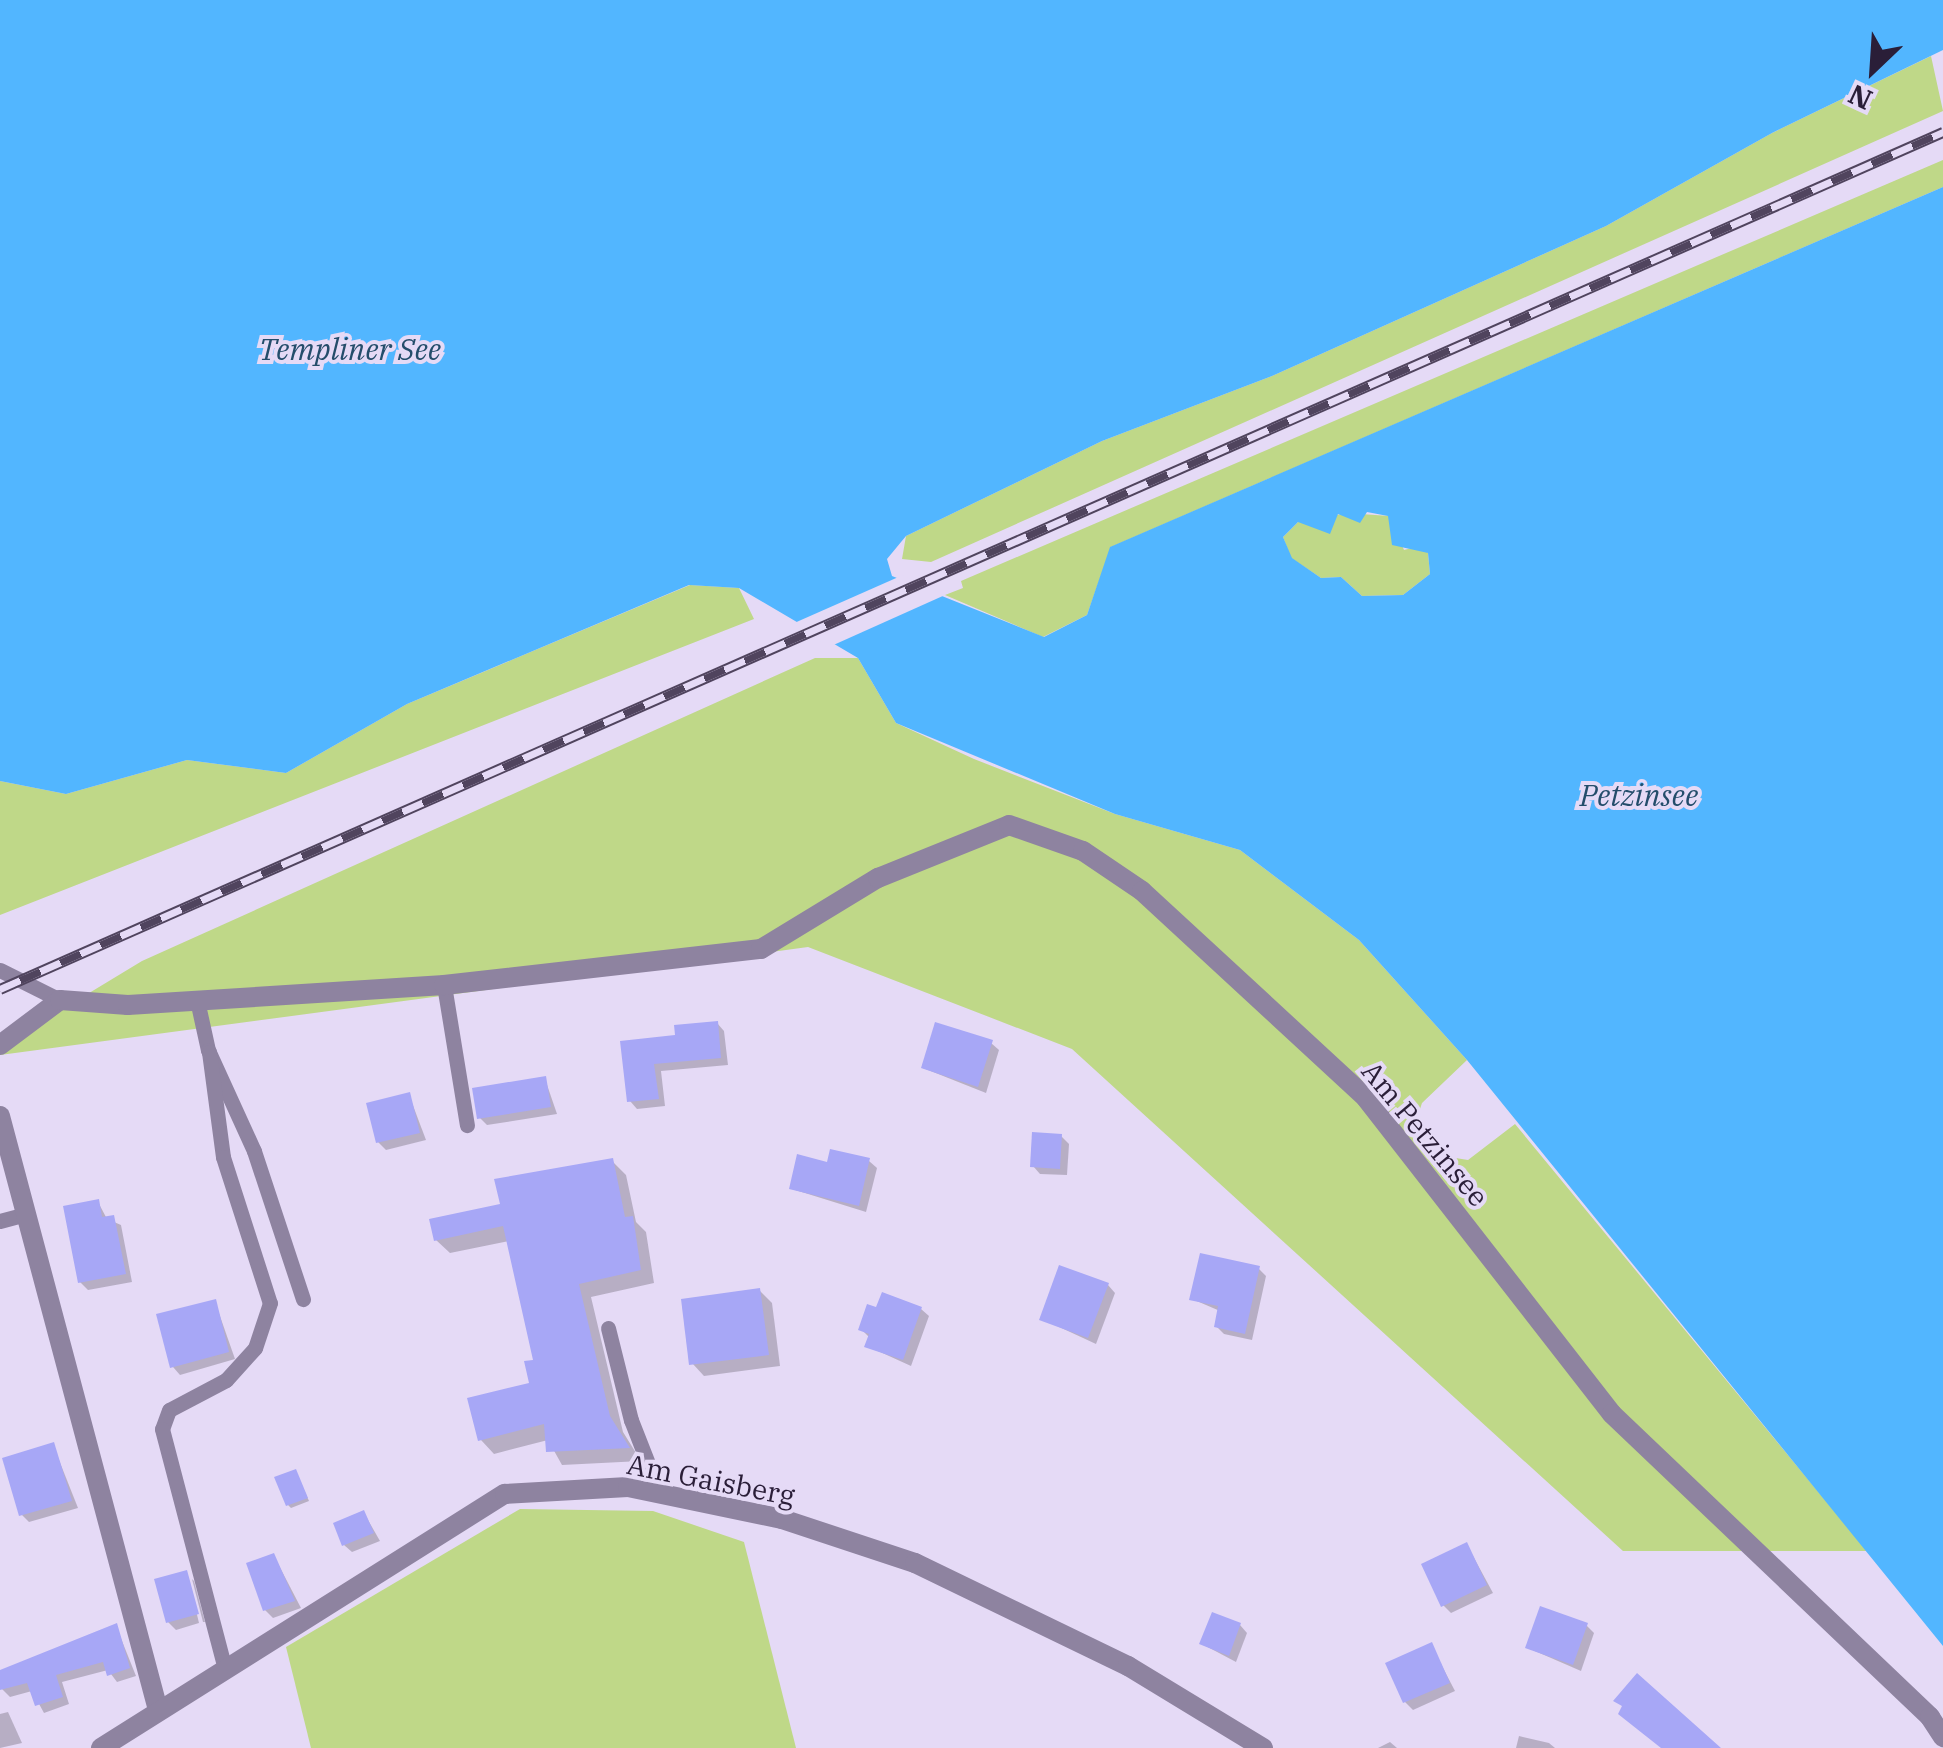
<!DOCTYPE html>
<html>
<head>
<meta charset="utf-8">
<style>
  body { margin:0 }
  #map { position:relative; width:1943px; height:1748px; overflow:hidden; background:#e5daf6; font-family:"IBM Plex Serif",serif }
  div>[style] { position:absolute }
  .green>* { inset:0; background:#bfd888 }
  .water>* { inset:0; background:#52b6ff }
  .pier>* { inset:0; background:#e5daf6 }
  .shadow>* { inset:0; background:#0003 }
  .building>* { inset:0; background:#a7a7f6 }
  .lane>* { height:15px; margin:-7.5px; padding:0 7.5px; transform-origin:7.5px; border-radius:7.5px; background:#8e83a0 }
  .street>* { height:20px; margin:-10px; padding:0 10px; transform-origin:10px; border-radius:10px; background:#8e83a0 }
  .rail>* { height:11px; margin-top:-5.5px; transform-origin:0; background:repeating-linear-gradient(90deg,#e5daf6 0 22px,#50445e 0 44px); box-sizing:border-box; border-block:2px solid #50445e }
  span { translate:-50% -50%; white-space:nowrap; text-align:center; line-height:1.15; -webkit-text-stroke:8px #e5daf6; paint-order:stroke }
  .street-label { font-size:28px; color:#2a1e38 }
  .water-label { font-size:30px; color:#244d6b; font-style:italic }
  .north { position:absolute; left:1823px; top:20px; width:100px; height:100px; -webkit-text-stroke:8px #e5daf6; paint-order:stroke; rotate:205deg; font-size:28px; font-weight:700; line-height:40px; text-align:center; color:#2a1e38 }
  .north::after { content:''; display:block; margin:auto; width:35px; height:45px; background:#2a1e38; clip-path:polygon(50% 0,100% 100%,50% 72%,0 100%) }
</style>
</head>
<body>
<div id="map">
  <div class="green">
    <div style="clip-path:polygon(1931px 56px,1943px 111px,931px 562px,902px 559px,906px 536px,1102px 441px,1272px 376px,1606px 226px,1772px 133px)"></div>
    <div style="clip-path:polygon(1943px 160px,1943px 187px,1111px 547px,1087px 615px,1043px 637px,945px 595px,963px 588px,961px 581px)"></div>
    <div style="clip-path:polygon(1347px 513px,1389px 516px,1404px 550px,1420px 546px,1428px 553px,1430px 574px,1403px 595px,1362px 596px,1341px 577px,1321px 578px,1291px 558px,1283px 537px,1298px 522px)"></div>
    <div style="clip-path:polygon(690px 585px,739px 588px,754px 619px,0 915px,0 781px,66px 794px,187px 760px,286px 773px,407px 704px)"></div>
    <div style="clip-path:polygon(815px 658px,858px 658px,896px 723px,974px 759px,1115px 814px,1240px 850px,1359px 940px,1467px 1060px,1422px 1103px,1415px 1124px,1427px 1144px,1443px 1156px,1468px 1160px,1515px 1124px,1867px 1551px,1623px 1551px,1072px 1049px,808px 947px,0 1055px,0 1047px,142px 961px)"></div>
    <div style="clip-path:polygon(520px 1509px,653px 1511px,744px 1542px,796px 1748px,311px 1748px,286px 1647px)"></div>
  </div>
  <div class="water">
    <div style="clip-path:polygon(evenodd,0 0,1943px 0,1943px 50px,1772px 133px,1606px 226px,1272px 376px,1102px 441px,906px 536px,887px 559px,892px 576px,1044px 637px,1087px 615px,1110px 547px,1943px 187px,1943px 1646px,1467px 1060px,1359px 940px,1240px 850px,1115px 814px,896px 723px,858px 658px,739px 588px,689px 585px,407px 704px,286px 773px,187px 760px,66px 794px,0 781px,0 0,1367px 512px,1388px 516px,1392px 545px,1428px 553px,1430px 574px,1403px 595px,1362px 596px,1341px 577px,1321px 578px,1292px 558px,1283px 537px,1298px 522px,1330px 534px,1338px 514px,1360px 523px,1367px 512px)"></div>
  </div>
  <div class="pier">
    <div style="clip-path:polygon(903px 575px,945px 595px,829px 647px,792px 624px)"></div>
  </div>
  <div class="shadow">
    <div style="clip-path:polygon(717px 1023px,724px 1031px,728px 1065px,661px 1071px,665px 1106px,637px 1109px,630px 1101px,623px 1043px,678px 1037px)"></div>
    <div style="clip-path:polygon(991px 1043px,999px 1050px,986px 1093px,923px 1068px)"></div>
    <div style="clip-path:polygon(545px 1079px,557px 1114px,487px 1125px,480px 1118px)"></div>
    <div style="clip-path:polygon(409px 1095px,426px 1140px,386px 1150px,378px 1142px)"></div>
    <div style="clip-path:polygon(1061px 1136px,1069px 1144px,1067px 1175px,1040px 1174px,1033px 1166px)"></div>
    <div style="clip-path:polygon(612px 1161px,626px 1175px,636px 1222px,646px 1232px,654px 1283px,591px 1297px,623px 1432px,641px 1461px,562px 1465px,548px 1440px,494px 1454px,481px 1440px,532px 1385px,536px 1362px,509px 1241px,450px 1253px,436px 1240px)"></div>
    <div style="clip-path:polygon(869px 1161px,877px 1168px,866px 1212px,792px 1189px,829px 1165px)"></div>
    <div style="clip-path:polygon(98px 1202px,107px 1219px,121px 1225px,132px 1282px,88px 1290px,80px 1282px)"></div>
    <div style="clip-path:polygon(1258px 1268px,1266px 1276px,1252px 1340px,1224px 1334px,1216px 1326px,1220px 1311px,1192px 1299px)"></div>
    <div style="clip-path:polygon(1108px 1285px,1115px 1293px,1096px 1344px,1042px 1319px)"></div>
    <div style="clip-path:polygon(760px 1291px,772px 1303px,780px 1366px,704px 1376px,692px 1363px)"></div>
    <div style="clip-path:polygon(215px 1302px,235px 1359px,180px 1375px,173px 1367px)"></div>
    <div style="clip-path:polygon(921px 1309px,929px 1316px,911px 1366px,867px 1346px,870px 1338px,861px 1329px)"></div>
    <div style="clip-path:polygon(53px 1445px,78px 1508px,29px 1522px,22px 1515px)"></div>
    <div style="clip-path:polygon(296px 1472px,309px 1501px,291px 1508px,288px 1505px)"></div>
    <div style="clip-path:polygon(364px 1513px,380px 1541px,352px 1552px,344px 1545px)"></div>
    <div style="clip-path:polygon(1467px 1545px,1493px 1593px,1451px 1613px,1443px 1605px)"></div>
    <div style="clip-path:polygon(274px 1556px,301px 1608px,273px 1618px,265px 1610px)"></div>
    <div style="clip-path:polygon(187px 1573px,199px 1623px,176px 1630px,168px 1622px)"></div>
    <div style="clip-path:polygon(192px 1579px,194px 1581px,205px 1622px,203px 1622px)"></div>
    <div style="clip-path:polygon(1240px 1625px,1247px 1633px,1236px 1662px,1202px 1644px)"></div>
    <div style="clip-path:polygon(1586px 1625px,1594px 1633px,1581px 1671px,1528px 1648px)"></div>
    <div style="clip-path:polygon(116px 1626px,136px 1676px,117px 1682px,108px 1670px,62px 1682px,69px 1704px,44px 1713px,32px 1691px,10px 1697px,2px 1689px,0 1672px)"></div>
    <div style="clip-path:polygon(1431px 1645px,1455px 1691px,1413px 1710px,1405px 1702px)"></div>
    <div style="clip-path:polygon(8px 1712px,22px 1743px,0 1748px,0 1714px)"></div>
    <div style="clip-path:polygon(1519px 1736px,1549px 1743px,1555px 1748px,1516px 1748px)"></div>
    <div style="clip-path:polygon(1390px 1742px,1397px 1748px,1378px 1748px)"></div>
  </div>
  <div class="building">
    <div style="clip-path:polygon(718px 1021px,721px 1058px,654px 1064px,659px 1099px,627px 1102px,620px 1041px,675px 1035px,674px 1025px)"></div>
    <div style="clip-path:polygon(935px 1022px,993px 1040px,978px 1087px,921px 1068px)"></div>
    <div style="clip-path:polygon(546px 1076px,551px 1107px,477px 1119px,472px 1088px)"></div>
    <div style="clip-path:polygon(410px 1092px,420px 1133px,376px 1143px,366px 1103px)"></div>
    <div style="clip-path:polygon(1032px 1132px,1062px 1134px,1060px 1169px,1030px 1167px)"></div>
    <div style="clip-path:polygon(830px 1149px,870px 1158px,859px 1206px,789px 1189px,797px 1154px,827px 1162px)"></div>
    <div style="clip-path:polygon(613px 1158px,625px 1217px,633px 1216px,641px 1270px,579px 1284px,610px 1416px,630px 1448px,546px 1452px,544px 1424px,478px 1441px,467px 1398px,529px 1383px,524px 1361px,533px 1360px,503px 1226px,434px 1241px,429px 1219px,500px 1204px,494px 1179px)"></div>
    <div style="clip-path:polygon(99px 1199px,102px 1217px,114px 1215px,126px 1274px,78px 1283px,63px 1206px)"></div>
    <div style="clip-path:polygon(1200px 1253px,1260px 1266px,1245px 1334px,1214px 1327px,1218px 1306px,1189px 1300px)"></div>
    <div style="clip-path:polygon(1059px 1265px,1109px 1283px,1088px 1338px,1039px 1320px)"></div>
    <div style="clip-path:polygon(760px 1288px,769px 1355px,689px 1365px,681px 1299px)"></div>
    <div style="clip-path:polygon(882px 1292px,922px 1307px,903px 1360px,864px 1347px,869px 1334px,858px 1330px,867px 1304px,876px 1307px)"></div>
    <div style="clip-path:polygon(216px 1299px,229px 1352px,170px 1368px,156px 1314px)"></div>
    <div style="clip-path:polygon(54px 1442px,72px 1501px,19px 1516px,2px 1458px)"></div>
    <div style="clip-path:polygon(296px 1469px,308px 1498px,286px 1506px,274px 1477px)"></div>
    <div style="clip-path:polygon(364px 1510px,374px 1533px,342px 1546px,333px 1523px)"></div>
    <div style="clip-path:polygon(1467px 1542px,1487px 1585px,1441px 1607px,1421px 1564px)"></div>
    <div style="clip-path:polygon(274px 1553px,295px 1601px,263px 1611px,246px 1563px)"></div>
    <div style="clip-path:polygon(187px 1570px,199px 1614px,166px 1623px,154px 1579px)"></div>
    <div style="clip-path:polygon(1540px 1606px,1588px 1623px,1573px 1665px,1525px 1648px)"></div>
    <div style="clip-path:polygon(1212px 1612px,1241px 1623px,1229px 1656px,1199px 1644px)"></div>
    <div style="clip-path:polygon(117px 1623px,130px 1668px,107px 1676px,103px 1662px,56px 1675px,63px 1697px,35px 1706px,27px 1683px,0 1690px,0 1670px)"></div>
    <div style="clip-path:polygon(1432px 1642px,1450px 1683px,1403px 1703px,1385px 1663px)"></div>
    <div style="clip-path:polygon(1637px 1673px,1721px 1748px,1661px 1748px,1618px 1714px,1622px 1706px,1613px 1701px)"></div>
  </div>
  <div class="lane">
    <div style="left:0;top:970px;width:67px;rotate:26.6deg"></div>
    <div style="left:444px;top:985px;width:142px;rotate:80.7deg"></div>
    <div style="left:197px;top:1000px;width:51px;rotate:77.6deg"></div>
    <div style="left:208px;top:1050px;width:111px;rotate:65.5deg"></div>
    <div style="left:254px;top:1151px;width:156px;rotate:71.7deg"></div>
    <div style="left:209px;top:1052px;width:106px;rotate:82.4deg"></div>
    <div style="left:223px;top:1157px;width:153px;rotate:72.2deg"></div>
    <div style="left:270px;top:1303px;width:47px;rotate:108.4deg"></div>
    <div style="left:255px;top:1348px;width:43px;rotate:132.2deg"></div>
    <div style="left:226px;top:1380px;width:64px;rotate:152.2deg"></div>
    <div style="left:169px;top:1410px;width:20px;rotate:110deg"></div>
    <div style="left:162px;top:1429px;width:248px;rotate:75.3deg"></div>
    <div style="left:0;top:1221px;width:27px;rotate:-15deg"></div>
    <div style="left:608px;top:1328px;width:95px;rotate:76deg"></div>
    <div style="left:631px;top:1420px;width:79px;rotate:68.6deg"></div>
  </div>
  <div class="street">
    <div style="left:0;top:1045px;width:75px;rotate:-36.9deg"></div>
    <div style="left:60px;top:1000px;width:68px;rotate:4.2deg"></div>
    <div style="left:128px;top:1005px;width:317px;rotate:-3.6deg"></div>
    <div style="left:444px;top:985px;width:319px;rotate:-6.5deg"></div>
    <div style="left:761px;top:949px;width:137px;rotate:-31.3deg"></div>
    <div style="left:878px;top:878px;width:141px;rotate:-22deg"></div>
    <div style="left:1009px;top:825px;width:78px;rotate:19.4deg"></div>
    <div style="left:1083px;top:851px;width:71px;rotate:34.1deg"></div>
    <div style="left:1142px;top:891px;width:305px;rotate:42.7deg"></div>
    <div style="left:1366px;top:1098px;width:400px;rotate:52.1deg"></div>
    <div style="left:1612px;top:1414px;width:439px;rotate:43.6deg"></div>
    <div style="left:1930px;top:1717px;width:24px;rotate:57deg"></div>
    <div style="left:0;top:1116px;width:615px;rotate:75.1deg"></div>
    <div style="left:101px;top:1748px;width:477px;rotate:-32.2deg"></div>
    <div style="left:505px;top:1494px;width:123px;rotate:-3.3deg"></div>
    <div style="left:628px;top:1487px;width:157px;rotate:11.7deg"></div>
    <div style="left:782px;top:1519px;width:140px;rotate:18.3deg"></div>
    <div style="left:915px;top:1563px;width:237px;rotate:25.8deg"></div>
    <div style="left:1128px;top:1666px;width:158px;rotate:31.3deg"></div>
  </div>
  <div class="rail">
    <div style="left:0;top:989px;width:2124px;rotate:-23.8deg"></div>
  </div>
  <div class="street-label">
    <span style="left:1425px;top:1134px;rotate:50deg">Am Petzinsee</span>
    <span style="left:711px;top:1480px;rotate:11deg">Am Gaisberg</span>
  </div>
  <div class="water-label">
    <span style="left:350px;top:349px">Templiner See</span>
    <span style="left:1639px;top:795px">Petzinsee</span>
  </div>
  <div class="north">N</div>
</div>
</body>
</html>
